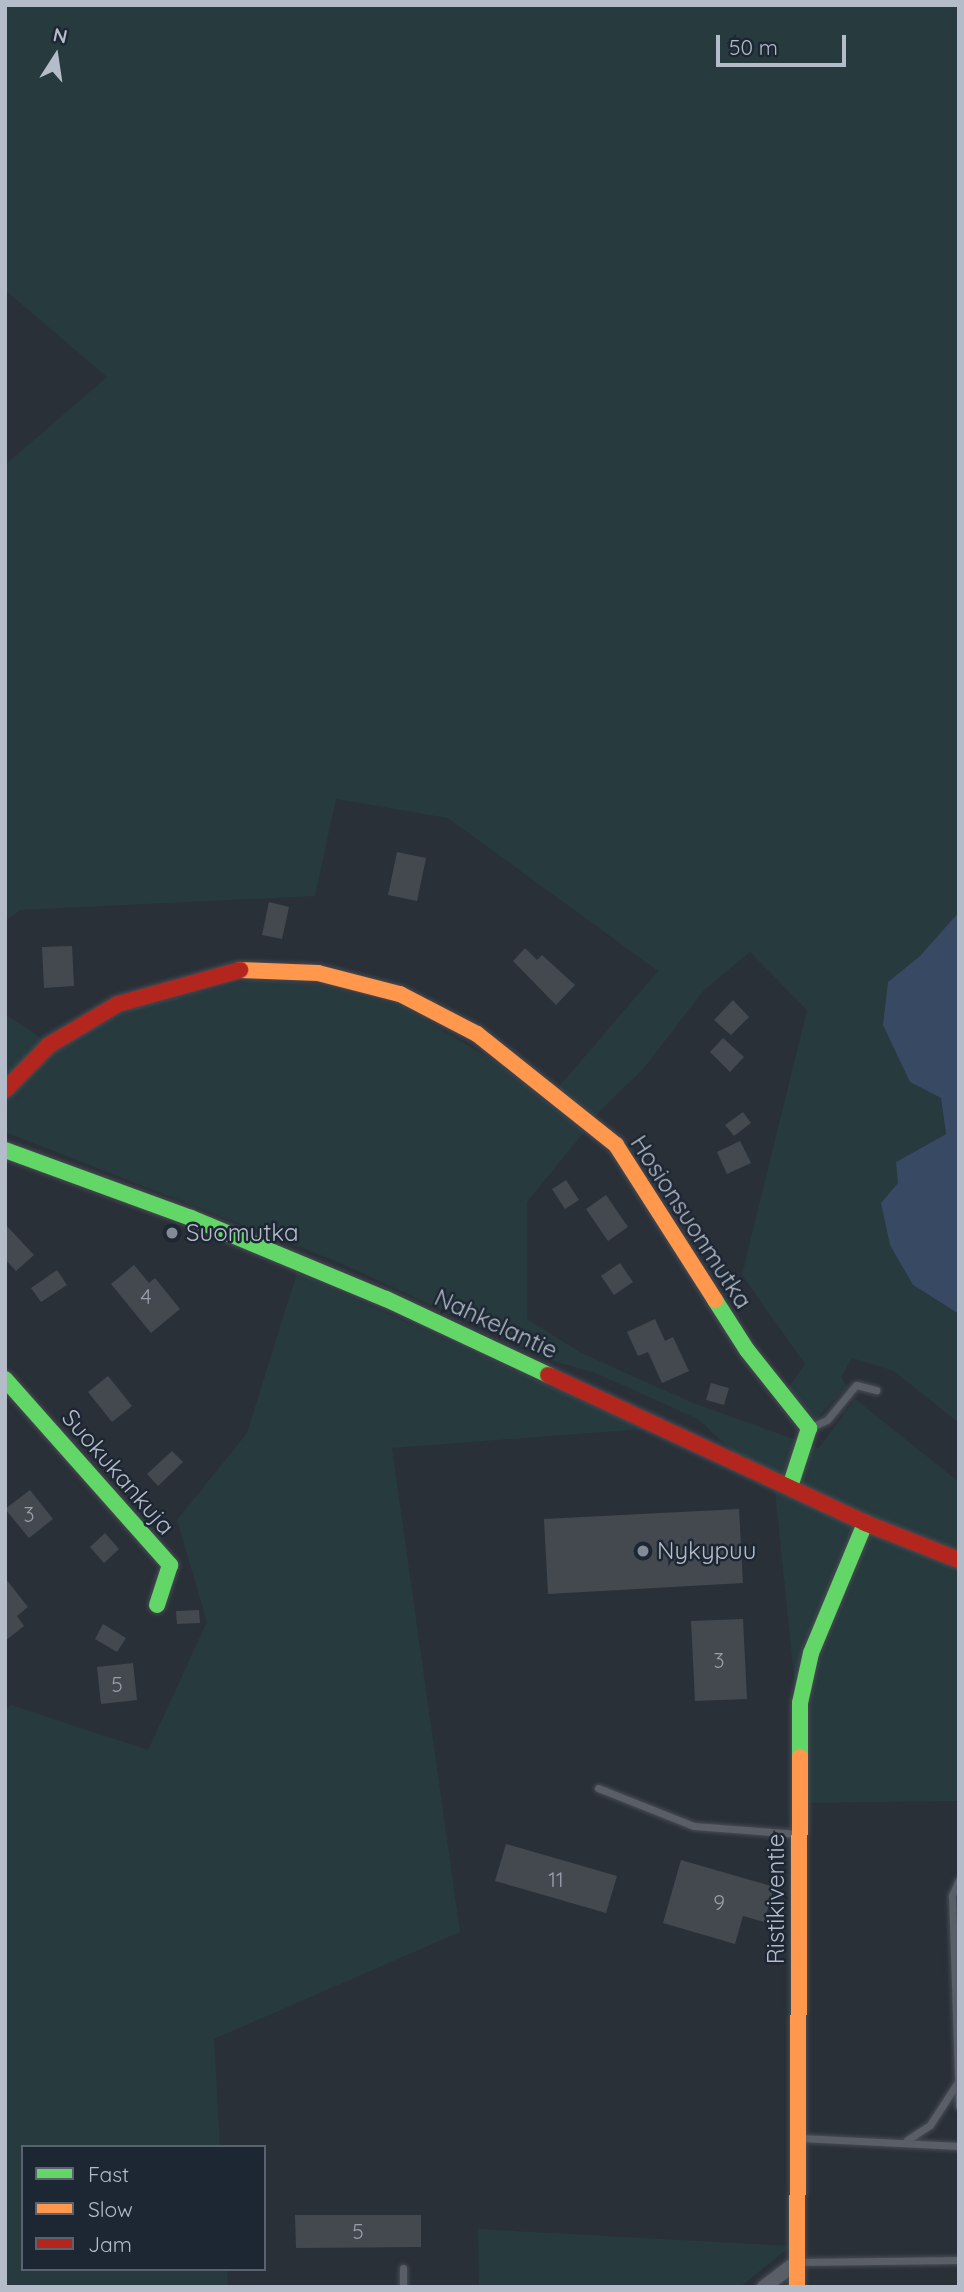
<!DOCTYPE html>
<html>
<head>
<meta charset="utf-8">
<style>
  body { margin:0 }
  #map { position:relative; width:964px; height:2292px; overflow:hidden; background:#2a3038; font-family:Quicksand,sans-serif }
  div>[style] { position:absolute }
  .green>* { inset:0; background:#273a3e }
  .water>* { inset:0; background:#384963 }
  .building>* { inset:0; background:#444950 }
  .roads { filter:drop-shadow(0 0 2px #484c53) drop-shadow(0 0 2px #484c53) }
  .lane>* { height:7px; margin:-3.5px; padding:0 3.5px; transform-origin:3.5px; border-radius:3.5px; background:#5a5e66 }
  .street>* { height:14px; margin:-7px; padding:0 7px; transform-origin:7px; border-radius:7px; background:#5a5e66 }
  .fast>* { height:16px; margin:-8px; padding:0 8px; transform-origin:8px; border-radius:8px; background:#63d668 }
  .slow>* { height:16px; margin:-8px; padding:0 8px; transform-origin:8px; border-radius:8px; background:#ff974d }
  .jam>* { height:16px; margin:-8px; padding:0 8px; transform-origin:8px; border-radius:8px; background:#b3261e }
  .dots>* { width:19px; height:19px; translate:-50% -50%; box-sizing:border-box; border:4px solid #1d2633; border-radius:50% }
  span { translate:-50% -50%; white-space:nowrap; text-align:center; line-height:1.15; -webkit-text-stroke:5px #1d2633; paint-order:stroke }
  .number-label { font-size:21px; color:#989fab }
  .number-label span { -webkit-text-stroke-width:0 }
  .street-label { font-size:24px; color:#b4bcc9 }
  .poi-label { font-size:24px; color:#b4bcc9 }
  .left { translate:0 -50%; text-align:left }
  .frame { position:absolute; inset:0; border:7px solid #b4bcc9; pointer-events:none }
  .legend { position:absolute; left:21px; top:2145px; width:245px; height:126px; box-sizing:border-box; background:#1d2633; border:2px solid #59626f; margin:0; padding:9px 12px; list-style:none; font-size:21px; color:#b4bcc9 }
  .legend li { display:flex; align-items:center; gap:14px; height:35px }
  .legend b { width:35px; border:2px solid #59626f }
  .north { position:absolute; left:21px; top:21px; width:70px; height:70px; -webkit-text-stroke:5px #1d2633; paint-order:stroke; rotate:12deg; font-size:19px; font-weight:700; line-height:28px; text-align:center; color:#b4bcc9 }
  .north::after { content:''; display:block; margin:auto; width:24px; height:32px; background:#b4bcc9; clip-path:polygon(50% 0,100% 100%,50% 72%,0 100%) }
  .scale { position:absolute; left:716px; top:35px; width:130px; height:32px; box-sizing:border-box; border:4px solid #b4bcc9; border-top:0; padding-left:9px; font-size:21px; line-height:24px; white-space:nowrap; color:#b4bcc9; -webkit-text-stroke:5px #1d2633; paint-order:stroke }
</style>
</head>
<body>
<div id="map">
  <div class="green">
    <div style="clip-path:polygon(5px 5px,959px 5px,959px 912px,920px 956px,888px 982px,910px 1082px,941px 1098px,946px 1134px,896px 1162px,913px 1285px,959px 1314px,959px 1423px,894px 1371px,852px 1358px,841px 1377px,847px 1387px,816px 1419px,786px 1391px,805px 1364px,742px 1275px,807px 1010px,750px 952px,704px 990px,644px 1068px,594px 1117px,557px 1089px,658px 971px,448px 818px,336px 799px,315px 896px,20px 910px,5px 921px,5px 465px,107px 377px,5px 290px)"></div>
    <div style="clip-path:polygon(254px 979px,316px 984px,401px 1006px,493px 1060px,584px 1132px,527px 1202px,527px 1319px,581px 1353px,693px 1403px,819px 1448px,855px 1399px,959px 1482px,959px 1801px,807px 1803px,775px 1491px,698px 1419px,593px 1372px,556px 1362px,340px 1263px,5px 1132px,5px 1014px,54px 1047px,132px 1009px)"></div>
    <div style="clip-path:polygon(297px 1273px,644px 1429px,392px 1448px,460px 1932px,214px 2039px,220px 2147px,23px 2147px,23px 2269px,227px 2269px,228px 2287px,5px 2287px,5px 1711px,11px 1705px,148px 1750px,207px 1622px,177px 1520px,247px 1433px)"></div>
    <div style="clip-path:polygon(478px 2229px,791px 2246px,740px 2287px,479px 2287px)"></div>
  </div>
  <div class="water">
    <div style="clip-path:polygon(959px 912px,958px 991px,959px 1314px,913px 1285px,890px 1245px,881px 1203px,898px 1183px,896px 1162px,946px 1134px,941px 1098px,910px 1082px,883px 1025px,888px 982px,920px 956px)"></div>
  </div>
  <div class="building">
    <div style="clip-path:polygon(397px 852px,426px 858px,417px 901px,388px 895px)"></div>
    <div style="clip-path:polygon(269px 902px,289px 907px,282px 939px,262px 935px)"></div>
    <div style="clip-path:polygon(72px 946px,74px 986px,44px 988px,42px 947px)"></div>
    <div style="clip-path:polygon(525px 948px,537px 960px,542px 955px,575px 985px,556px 1005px,513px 961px)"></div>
    <div style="clip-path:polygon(733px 1000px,749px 1017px,731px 1035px,714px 1020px)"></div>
    <div style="clip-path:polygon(723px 1038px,744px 1057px,730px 1072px,710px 1052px)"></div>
    <div style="clip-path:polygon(743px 1112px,751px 1123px,734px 1136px,725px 1125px)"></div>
    <div style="clip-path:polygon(740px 1141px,751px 1163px,727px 1174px,717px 1152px)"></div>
    <div style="clip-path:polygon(566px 1180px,579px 1200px,565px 1209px,552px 1189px)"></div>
    <div style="clip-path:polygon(606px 1195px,628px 1227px,608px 1241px,586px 1209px)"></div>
    <div style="clip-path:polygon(5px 1224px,34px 1255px,16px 1271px,5px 1259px)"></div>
    <div style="clip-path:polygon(620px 1263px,633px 1282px,614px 1295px,601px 1276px)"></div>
    <div style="clip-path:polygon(134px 1265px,149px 1283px,155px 1278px,180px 1309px,151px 1333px,111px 1284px)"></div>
    <div style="clip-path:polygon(57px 1270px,67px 1285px,41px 1302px,31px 1288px)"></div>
    <div style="clip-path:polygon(655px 1319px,665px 1341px,673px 1337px,689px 1371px,662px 1383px,648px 1352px,638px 1356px,627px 1332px)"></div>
    <div style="clip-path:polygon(108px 1376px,132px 1406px,112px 1422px,88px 1392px)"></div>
    <div style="clip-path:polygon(711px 1383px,729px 1388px,724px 1405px,706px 1400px)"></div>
    <div style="clip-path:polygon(172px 1451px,183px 1462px,158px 1486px,147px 1474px)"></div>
    <div style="clip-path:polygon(30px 1490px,53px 1519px,29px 1538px,5px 1509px)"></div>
    <div style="clip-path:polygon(739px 1509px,743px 1583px,548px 1594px,544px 1519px)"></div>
    <div style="clip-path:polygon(105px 1533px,119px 1549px,104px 1563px,90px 1547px)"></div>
    <div style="clip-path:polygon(5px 1578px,28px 1607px,17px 1616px,24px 1626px,5px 1641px)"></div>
    <div style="clip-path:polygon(199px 1610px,200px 1623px,177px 1624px,176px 1611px)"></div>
    <div style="clip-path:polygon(743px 1619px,747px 1699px,695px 1701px,691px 1621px)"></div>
    <div style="clip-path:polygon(103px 1624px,126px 1638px,117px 1652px,95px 1639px)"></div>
    <div style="clip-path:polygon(133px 1663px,137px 1700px,101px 1704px,97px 1667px)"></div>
    <div style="clip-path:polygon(506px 1844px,617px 1876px,606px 1913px,495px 1881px)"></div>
    <div style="clip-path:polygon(681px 1860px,774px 1887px,764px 1922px,743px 1916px,735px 1944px,663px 1923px)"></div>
    <div style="clip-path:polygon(295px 2215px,421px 2215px,421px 2247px,296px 2248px)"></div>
  </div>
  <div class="roads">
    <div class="lane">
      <div style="left:811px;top:1427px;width:17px;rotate:-24deg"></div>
      <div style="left:827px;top:1420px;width:45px;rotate:-50.4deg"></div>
      <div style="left:856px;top:1385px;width:21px;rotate:14deg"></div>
      <div style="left:598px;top:1788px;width:103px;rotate:21.6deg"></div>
      <div style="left:694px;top:1826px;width:104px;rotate:4.4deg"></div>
      <div style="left:959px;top:1880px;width:17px;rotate:115deg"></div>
      <div style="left:952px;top:1895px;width:211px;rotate:88.1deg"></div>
      <div style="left:801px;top:2138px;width:158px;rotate:2.9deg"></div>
      <div style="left:907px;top:2140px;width:27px;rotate:-33deg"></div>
      <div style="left:930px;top:2125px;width:48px;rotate:-57deg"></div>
      <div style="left:798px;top:2262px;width:161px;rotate:-0.7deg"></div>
      <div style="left:403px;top:2287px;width:19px;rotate:-90deg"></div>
    </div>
    <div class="street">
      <div style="left:764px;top:2287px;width:41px;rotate:-37.1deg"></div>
    </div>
    <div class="fast">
      <div style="left:5px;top:1150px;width:198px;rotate:20.1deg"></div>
      <div style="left:191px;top:1218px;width:211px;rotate:22.6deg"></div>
      <div style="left:386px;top:1299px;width:179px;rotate:25.1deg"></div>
      <div style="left:715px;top:1300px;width:59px;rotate:57.4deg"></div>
      <div style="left:747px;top:1350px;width:100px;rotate:51.5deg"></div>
      <div style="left:809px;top:1428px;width:62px;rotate:107.9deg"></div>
      <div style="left:5px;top:1379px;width:249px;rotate:48.4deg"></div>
      <div style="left:170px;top:1565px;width:42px;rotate:108deg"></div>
      <div style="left:800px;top:1757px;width:54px;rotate:-90deg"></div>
      <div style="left:800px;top:1703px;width:51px;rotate:-77.6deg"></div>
      <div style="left:811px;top:1653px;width:141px;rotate:-67.4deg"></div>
    </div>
    <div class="slow">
      <div style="left:240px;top:970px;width:78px;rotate:2.2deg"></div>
      <div style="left:318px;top:973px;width:85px;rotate:14.4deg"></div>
      <div style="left:400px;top:994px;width:87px;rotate:27.5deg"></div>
      <div style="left:477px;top:1034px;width:178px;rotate:38.6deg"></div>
      <div style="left:616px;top:1145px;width:184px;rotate:57.4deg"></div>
      <div style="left:797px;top:2287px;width:530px;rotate:-89.68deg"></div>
    </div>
    <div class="jam">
      <div style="left:5px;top:1090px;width:63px;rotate:-45.6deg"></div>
      <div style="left:49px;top:1045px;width:80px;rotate:-30.7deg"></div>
      <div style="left:118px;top:1004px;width:127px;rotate:-15.6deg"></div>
      <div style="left:548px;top:1375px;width:350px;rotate:25deg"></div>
      <div style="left:865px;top:1523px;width:101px;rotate:21.5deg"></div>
    </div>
  </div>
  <div class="dots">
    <div style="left:172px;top:1233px;background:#848b96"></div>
    <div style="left:643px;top:1551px;background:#848b96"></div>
  </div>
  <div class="number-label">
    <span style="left:146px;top:1296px">4</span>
    <span style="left:29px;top:1514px">3</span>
    <span style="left:719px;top:1660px">3</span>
    <span style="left:117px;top:1684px">5</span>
    <span style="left:556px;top:1879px">11</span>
    <span style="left:719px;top:1902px">9</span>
    <span style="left:358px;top:2231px">5</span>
  </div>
  <div class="street-label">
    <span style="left:691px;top:1222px;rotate:57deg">Hosionsuonmutka</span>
    <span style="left:496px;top:1324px;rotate:25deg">Nahkelantie</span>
    <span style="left:118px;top:1472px;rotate:49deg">Suokukankuja</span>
    <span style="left:776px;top:1899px;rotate:-90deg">Ristikiventie</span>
  </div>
  <div class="poi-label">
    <span class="left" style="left:186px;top:1233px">Suomutka</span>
    <span class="left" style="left:657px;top:1551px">Nykypuu</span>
  </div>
  <div class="frame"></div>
  <ul class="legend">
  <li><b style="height:9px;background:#63d668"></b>Fast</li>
  <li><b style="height:9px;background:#ff974d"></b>Slow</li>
  <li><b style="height:9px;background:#b3261e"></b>Jam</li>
  </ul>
  <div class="north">N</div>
  <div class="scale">50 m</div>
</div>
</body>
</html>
